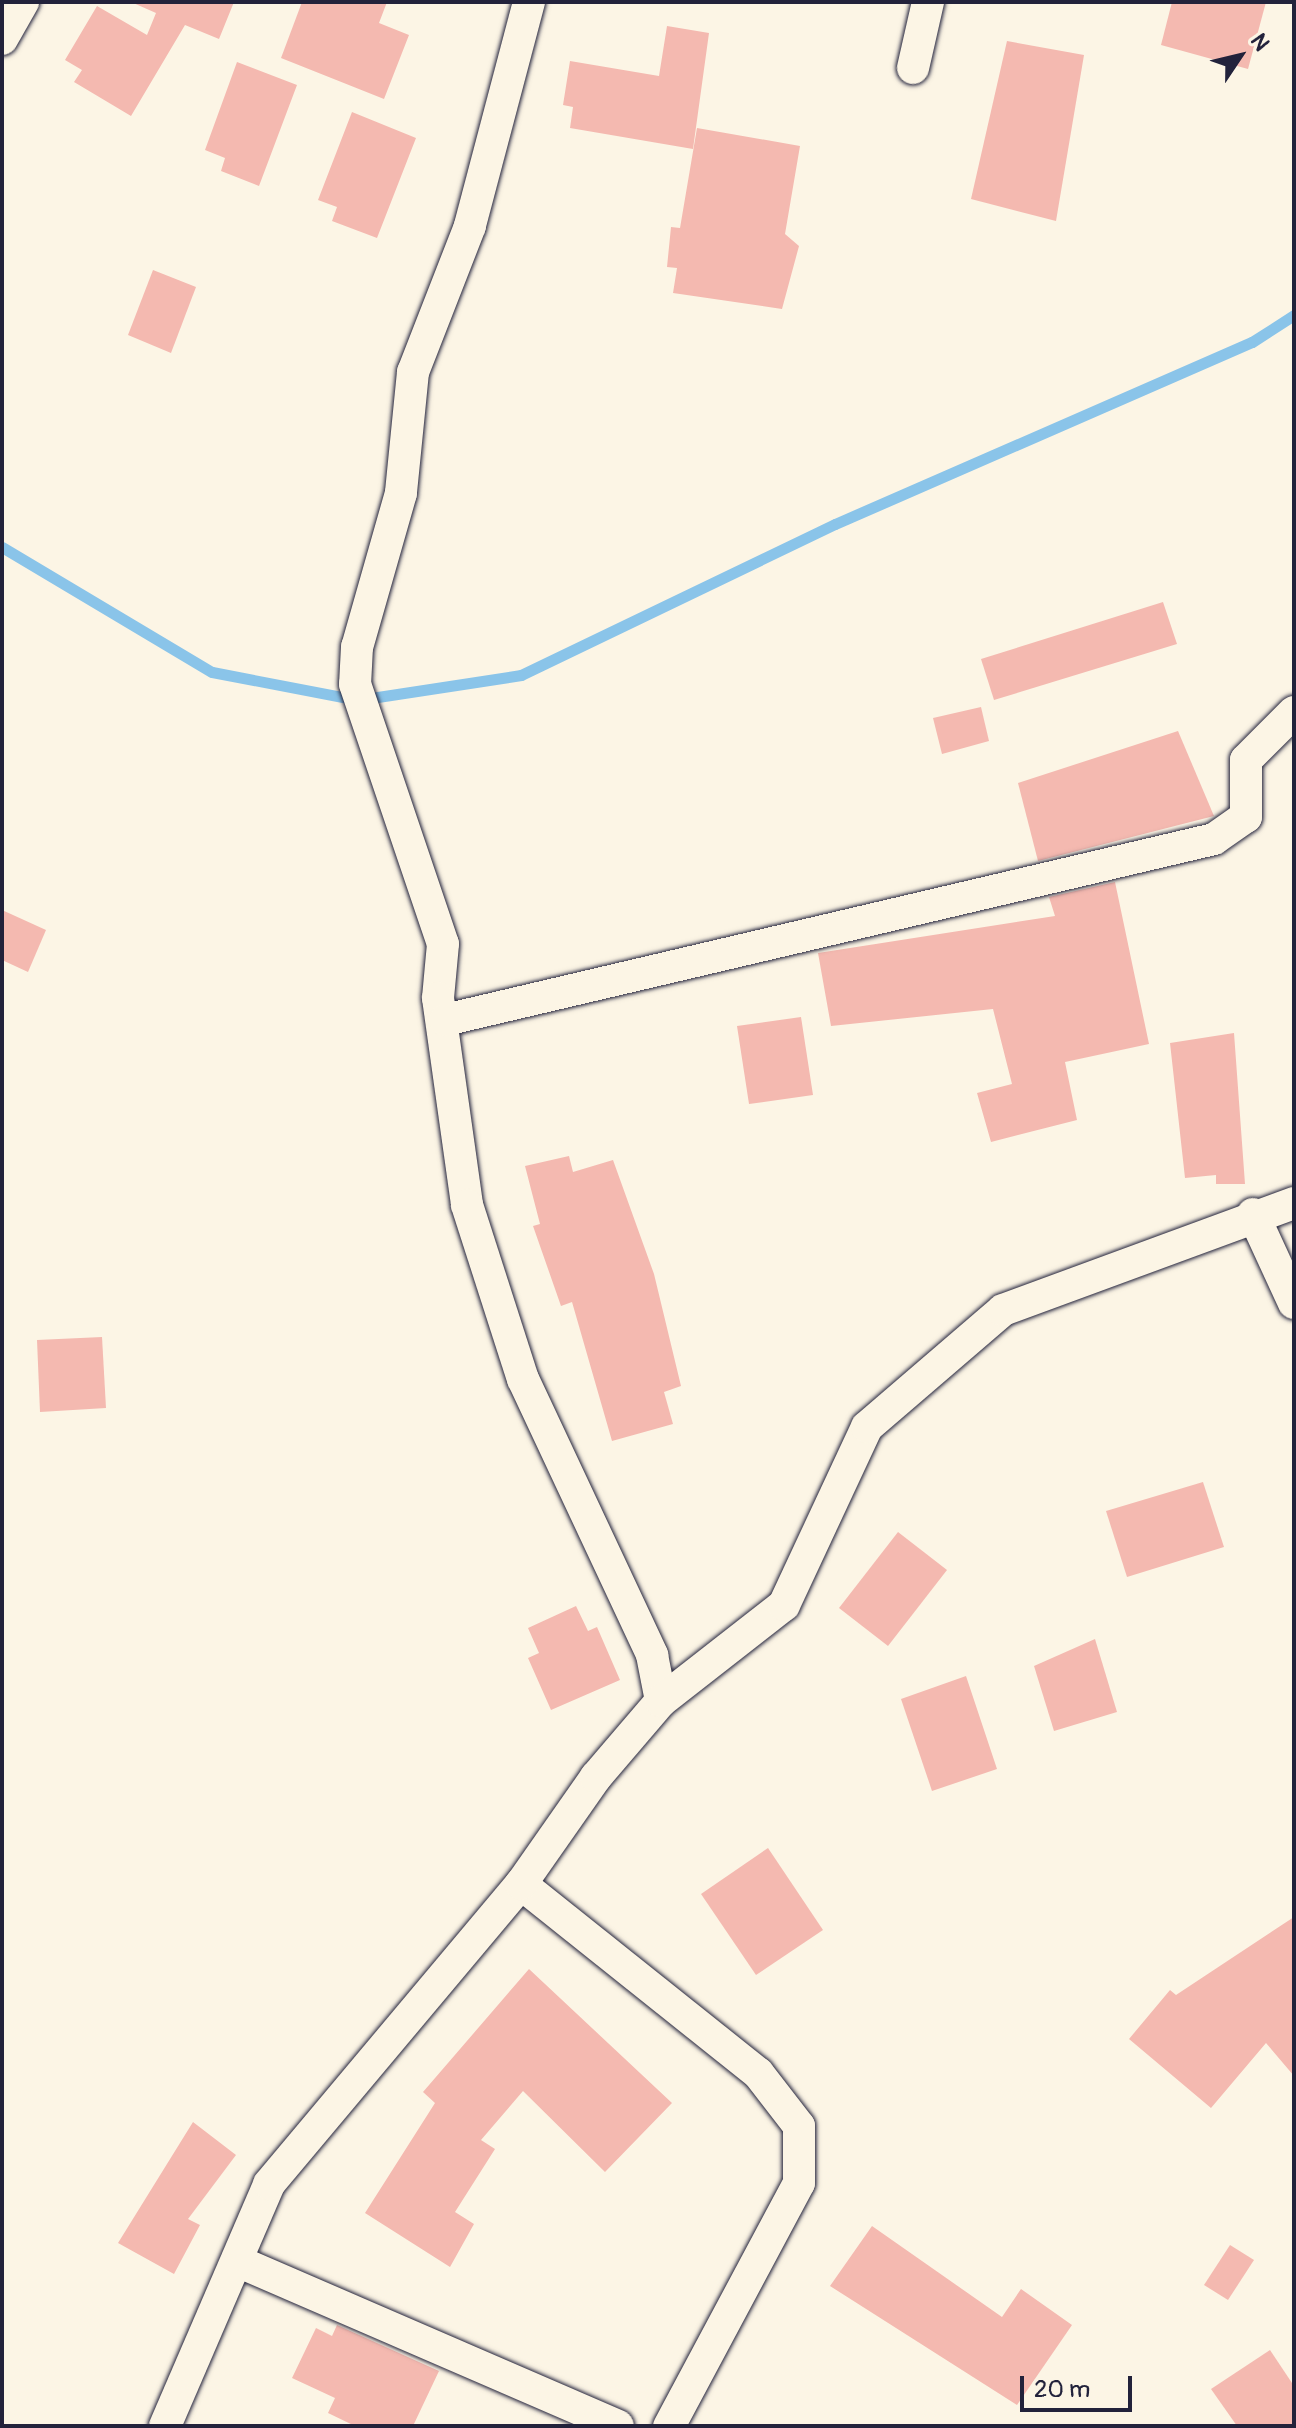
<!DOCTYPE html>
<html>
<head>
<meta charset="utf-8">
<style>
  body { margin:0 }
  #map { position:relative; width:1296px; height:2428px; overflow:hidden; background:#fcf5e5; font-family:Pangolin,sans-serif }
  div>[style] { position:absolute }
  .stream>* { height:11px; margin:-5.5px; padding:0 5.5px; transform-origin:5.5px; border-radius:5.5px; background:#8ac4e9 }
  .building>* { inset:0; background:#f4b9b0 }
  .roads { filter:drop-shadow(0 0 2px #22223b) drop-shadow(0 0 2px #22223b) }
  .street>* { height:32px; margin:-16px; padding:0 16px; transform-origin:16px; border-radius:16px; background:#fcf5e5 }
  span { translate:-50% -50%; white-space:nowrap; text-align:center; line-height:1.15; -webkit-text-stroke:6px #fcf5e5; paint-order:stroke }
  .frame { position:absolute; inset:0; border:4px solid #22223b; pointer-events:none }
  .north { position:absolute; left:1200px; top:16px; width:80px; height:80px; -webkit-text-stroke:6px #fcf5e5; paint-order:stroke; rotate:55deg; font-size:22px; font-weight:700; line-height:32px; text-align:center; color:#22223b }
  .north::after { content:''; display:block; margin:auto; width:28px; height:36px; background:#22223b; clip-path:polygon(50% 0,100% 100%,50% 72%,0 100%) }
  .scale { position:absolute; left:1020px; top:2376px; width:112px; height:36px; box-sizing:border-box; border:4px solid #22223b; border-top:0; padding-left:10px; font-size:24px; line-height:28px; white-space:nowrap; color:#22223b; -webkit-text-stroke:6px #fcf5e5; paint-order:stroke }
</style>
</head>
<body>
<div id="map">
  <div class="stream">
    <div style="left:2px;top:547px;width:244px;rotate:30.8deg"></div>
    <div style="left:212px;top:672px;width:149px;rotate:10.9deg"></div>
    <div style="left:358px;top:700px;width:165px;rotate:-8.7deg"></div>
    <div style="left:521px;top:675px;width:348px;rotate:-25.7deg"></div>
    <div style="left:835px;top:524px;width:455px;rotate:-23.6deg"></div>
    <div style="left:1252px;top:342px;width:50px;rotate:-32.7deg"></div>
  </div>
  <div class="building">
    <div style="clip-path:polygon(131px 2px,234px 2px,219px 39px,185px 25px,131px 116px,74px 82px,82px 70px,65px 60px,97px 6px,147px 35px,156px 13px)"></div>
    <div style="clip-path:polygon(302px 2px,387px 2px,379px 23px,409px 35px,384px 99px,281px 58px)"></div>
    <div style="clip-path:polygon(1172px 2px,1266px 2px,1248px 69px,1161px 45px)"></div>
    <div style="clip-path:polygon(667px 26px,709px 33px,693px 149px,570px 128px,573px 107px,563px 105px,570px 61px,659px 76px)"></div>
    <div style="clip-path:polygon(1007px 41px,1084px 55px,1056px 221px,971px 199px)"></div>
    <div style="clip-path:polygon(237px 62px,297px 85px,259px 186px,221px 171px,225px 158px,205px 150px)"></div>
    <div style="clip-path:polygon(352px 112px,416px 138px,377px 238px,332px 221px,337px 207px,318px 200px)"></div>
    <div style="clip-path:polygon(697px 128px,800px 146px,785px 234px,799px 246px,782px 309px,673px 293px,677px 268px,667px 267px,671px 227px,680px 228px)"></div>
    <div style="clip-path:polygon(153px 270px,196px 287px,171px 353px,128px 335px)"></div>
    <div style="clip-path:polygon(1163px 602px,1177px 644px,994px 700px,981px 659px)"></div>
    <div style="clip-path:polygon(981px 707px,989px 741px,942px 754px,933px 718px)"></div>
    <div style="clip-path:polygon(1178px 731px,1214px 816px,1038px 861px,1018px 783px)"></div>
    <div style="clip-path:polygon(1115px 882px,1149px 1044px,1065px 1062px,1077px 1120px,991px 1142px,977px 1093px,1012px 1084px,993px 1009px,831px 1026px,818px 953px,1055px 916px,1049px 897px)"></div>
    <div style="clip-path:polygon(2px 910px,46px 930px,28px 972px,2px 960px)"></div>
    <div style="clip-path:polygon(801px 1017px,813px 1095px,749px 1104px,737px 1026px)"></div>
    <div style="clip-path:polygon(1234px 1033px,1245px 1184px,1216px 1184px,1216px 1175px,1185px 1178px,1170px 1043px)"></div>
    <div style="clip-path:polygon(569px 1156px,573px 1172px,613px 1160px,654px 1274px,681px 1386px,664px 1392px,673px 1424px,612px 1441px,572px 1302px,561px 1306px,533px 1226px,540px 1224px,525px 1166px)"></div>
    <div style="clip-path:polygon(102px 1337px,106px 1408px,40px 1412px,37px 1340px)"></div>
    <div style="clip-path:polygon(1203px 1482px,1224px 1547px,1127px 1577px,1106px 1511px)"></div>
    <div style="clip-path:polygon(898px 1532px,947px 1570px,888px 1646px,839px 1608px)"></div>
    <div style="clip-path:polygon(576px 1606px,588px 1631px,597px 1627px,620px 1680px,551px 1710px,528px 1658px,539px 1653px,528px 1628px)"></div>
    <div style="clip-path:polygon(1095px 1639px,1117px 1712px,1054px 1731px,1034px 1666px)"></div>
    <div style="clip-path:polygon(966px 1676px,997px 1769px,932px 1791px,901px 1699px)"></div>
    <div style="clip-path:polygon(768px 1848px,823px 1930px,756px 1975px,701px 1894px)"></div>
    <div style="clip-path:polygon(1294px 1917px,1294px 2076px,1266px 2043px,1211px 2108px,1129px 2039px,1170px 1990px,1176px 1995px)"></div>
    <div style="clip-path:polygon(529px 1969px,672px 2103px,605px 2172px,523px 2091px,481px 2140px,495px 2149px,455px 2212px,474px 2224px,450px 2267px,365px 2213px,435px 2103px,423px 2092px)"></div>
    <div style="clip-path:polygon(193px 2122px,236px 2155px,188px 2219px,200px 2225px,174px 2274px,118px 2243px)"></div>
    <div style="clip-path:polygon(872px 2226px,1002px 2317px,1021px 2289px,1072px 2325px,1017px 2405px,830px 2286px)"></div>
    <div style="clip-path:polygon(1230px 2245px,1254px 2260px,1228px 2300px,1204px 2285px)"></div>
    <div style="clip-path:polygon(337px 2325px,439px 2371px,413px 2426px,355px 2426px,328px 2413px,335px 2398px,292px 2378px,316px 2328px,332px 2336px)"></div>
    <div style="clip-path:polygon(1270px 2350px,1294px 2386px,1294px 2426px,1237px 2426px,1211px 2389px)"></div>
  </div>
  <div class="roads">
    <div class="street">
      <div style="left:529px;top:2px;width:232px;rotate:104.8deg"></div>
      <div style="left:470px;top:226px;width:157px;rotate:111.3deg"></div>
      <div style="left:413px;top:372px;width:122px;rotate:95.7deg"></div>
      <div style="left:401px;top:493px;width:160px;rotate:105.9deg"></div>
      <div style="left:357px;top:647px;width:37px;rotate:93deg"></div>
      <div style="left:355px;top:684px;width:274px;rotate:71.3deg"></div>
      <div style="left:443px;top:944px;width:54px;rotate:95.3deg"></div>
      <div style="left:438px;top:998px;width:209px;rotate:82deg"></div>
      <div style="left:467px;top:1205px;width:183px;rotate:72.2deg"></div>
      <div style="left:523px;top:1379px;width:305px;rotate:64.9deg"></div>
      <div style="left:652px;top:1655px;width:47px;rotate:78.9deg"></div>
      <div style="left:2px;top:39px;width:43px;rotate:-60.4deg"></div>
      <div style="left:913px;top:68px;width:68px;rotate:-77.2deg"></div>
      <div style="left:445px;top:1020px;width:790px;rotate:-13.24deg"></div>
      <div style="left:1214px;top:839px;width:39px;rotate:-35deg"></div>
      <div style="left:1246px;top:817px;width:57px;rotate:-90deg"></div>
      <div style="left:1246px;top:760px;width:68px;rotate:-45deg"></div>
      <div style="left:1253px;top:1214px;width:98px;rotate:65.3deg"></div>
      <div style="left:521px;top:1884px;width:303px;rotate:38.6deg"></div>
      <div style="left:758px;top:2073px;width:67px;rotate:52.3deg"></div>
      <div style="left:799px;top:2126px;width:57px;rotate:90deg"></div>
      <div style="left:799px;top:2183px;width:276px;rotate:118.1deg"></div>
      <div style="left:237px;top:2261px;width:415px;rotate:23.4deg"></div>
      <div style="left:165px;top:2426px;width:263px;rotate:-66.7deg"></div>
      <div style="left:269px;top:2184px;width:392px;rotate:-50deg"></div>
      <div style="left:521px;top:1884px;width:131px;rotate:-55deg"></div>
      <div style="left:596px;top:1777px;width:100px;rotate:-49.5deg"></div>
      <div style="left:661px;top:1701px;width:156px;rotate:-38deg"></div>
      <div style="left:784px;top:1605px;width:196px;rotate:-65deg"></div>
      <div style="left:867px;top:1427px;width:179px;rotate:-40.7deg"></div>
      <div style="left:1003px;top:1310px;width:310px;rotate:-20.2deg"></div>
    </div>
  </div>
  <div class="frame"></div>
  <div class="north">N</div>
  <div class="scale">20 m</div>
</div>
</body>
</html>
